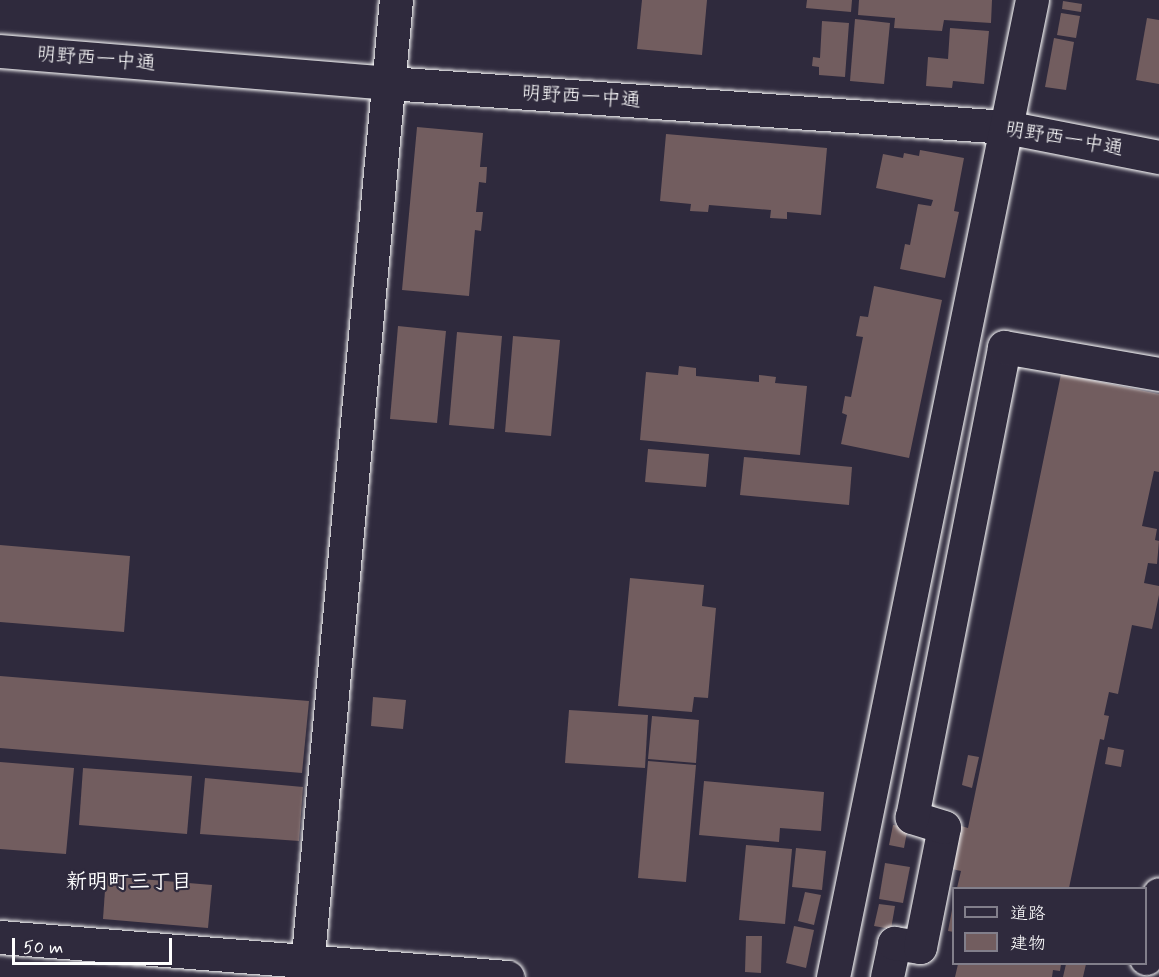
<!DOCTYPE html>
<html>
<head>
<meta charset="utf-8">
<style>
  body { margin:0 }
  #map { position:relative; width:1159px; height:977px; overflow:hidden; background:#2f2a3d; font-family:Mynerve,"Klee One",sans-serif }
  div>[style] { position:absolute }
  .building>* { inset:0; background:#725d5f }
  .roads { filter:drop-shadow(0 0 2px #fff) drop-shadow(0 0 2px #fff) }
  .minor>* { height:33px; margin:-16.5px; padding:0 16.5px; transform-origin:16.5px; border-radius:16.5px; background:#2f2a3d }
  span { translate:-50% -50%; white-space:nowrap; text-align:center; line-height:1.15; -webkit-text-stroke:4.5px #2f2a3d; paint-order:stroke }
  .street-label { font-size:20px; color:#fff }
  .neighbourhood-label { font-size:21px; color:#fff; font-weight:700 }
  .legend { position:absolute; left:952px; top:887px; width:195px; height:78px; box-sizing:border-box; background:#2f2a3d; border:2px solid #827f8b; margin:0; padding:8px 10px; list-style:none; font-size:18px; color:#fff }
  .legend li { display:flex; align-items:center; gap:12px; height:30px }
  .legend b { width:30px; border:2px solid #827f8b }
  .scale { position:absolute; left:12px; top:938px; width:160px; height:27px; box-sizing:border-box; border:3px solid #fff; border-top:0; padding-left:8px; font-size:18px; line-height:21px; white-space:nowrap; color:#fff; -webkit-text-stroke:4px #2f2a3d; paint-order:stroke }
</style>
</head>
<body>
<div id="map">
  <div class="building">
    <div style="clip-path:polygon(642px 0,707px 0,702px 55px,637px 49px)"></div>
    <div style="clip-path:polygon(807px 0,852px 0,851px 12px,806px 8px)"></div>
    <div style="clip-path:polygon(859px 0,992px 0,991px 23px,944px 20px,942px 31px,894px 28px,895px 18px,858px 15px)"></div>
    <div style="clip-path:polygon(1063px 1px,1082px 4px,1081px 12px,1062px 9px)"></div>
    <div style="clip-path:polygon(1061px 13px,1080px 16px,1076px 38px,1057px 35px)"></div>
    <div style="clip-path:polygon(1147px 18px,1159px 20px,1159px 84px,1136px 80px)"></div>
    <div style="clip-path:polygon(855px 19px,890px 23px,884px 84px,850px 81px)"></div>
    <div style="clip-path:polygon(822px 21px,849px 23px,845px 77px,819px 75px,819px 67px,812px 66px,813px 57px,820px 58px)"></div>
    <div style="clip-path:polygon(950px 28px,989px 31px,984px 84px,953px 81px,952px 88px,926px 86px,928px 57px,948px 59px)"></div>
    <div style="clip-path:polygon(1054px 38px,1074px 42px,1066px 90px,1045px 87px)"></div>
    <div style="clip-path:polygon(417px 127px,483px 133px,480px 167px,487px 167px,486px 183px,479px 182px,476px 212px,483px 212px,481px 231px,475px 230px,469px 296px,402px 290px)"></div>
    <div style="clip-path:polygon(666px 134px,827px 148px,821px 215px,787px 212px,787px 219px,770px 218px,771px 210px,709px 205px,708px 212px,690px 211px,691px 204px,660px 201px)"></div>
    <div style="clip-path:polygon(920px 150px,964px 158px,954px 211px,959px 212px,945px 278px,900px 269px,905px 244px,910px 245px,918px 204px,931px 206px,933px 200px,876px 188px,883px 154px,903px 158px,904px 153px,919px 156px)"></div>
    <div style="clip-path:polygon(874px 286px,942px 300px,909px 458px,841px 444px,847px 415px,842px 413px,845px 396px,851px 397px,863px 337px,856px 336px,860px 316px,868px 317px)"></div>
    <div style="clip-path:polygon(398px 326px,446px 331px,437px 423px,390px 419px)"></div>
    <div style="clip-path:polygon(457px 332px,502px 336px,494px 429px,449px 425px)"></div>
    <div style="clip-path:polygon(513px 336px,560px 340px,551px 436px,505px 432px)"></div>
    <div style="clip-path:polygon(679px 366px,696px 368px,696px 376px,759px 382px,759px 375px,776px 377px,775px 383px,807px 386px,800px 455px,640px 440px,646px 372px,678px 375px)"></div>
    <div style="clip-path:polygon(1061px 374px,1159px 394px,1159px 472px,1154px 471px,1142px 526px,1157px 529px,1155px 540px,1159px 541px,1157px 564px,1148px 563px,1144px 583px,1159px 586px,1159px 595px,1152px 629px,1132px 625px,1118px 694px,1109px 692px,1104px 715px,1109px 716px,1104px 740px,1100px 739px,1069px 888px,957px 888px,961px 871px,952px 869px,961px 826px,968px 828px)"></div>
    <div style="clip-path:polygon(648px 449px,709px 454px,706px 487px,645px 482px)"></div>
    <div style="clip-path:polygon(744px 457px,852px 467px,849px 505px,740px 495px)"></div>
    <div style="clip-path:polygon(0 545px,130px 556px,124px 632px,0 622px)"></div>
    <div style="clip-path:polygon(630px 578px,704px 585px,702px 606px,716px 608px,708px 698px,694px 697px,692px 712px,618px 706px)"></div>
    <div style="clip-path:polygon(0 676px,309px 701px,302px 773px,0 748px)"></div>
    <div style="clip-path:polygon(373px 697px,406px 700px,403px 729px,371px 726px)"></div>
    <div style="clip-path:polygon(569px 710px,648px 715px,645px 768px,565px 763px)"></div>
    <div style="clip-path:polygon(652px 716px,699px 720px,696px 763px,648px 759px)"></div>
    <div style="clip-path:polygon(1108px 747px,1124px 750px,1121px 767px,1105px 764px)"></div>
    <div style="clip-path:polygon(968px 755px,979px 757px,972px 788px,962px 785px)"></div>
    <div style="clip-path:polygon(648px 761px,696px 765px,686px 882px,638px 878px)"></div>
    <div style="clip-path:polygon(0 762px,74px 768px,66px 854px,0 849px)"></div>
    <div style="clip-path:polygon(83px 768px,192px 776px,187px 834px,79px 825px)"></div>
    <div style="clip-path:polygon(205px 778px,303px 787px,299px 841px,200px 834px)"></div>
    <div style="clip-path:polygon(704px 781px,824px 792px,821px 831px,780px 828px,779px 842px,699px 835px)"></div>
    <div style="clip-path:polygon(893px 825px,908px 827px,904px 848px,889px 845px)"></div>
    <div style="clip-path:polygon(746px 845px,792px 849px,785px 924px,739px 920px)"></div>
    <div style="clip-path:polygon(796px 848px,826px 851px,822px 890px,792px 887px)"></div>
    <div style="clip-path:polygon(885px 863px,910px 867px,903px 903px,879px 899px)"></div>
    <div style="clip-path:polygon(106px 876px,212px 885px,208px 928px,103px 919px)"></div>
    <div style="clip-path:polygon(805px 892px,821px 895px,814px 925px,798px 921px)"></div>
    <div style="clip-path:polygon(879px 904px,895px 906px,891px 929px,874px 926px)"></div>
    <div style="clip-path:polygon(952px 910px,954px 910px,954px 932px,948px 931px)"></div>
    <div style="clip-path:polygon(794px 926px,814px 930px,806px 968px,786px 963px)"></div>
    <div style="clip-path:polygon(746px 936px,762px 936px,761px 973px,745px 972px)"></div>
    <div style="clip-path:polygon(958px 964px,1061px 964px,1060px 971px,1053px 970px,1052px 977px,955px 977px)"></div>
    <div style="clip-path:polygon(1066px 964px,1086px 964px,1083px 977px,1063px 977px)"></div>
  </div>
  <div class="roads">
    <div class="minor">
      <div style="left:0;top:51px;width:390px;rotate:4.7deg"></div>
      <div style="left:389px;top:83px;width:619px;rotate:4.08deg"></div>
      <div style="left:1006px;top:127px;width:156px;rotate:11.1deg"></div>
      <div style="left:0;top:937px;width:509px;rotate:4.51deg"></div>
      <div style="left:1146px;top:958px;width:65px;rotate:-78.5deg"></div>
      <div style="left:306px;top:977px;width:981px;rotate:-84.74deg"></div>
      <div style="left:833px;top:977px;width:997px;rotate:-78.49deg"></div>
      <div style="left:887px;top:977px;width:35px;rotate:-78deg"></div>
      <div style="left:894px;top:943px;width:26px;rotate:9deg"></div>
      <div style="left:920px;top:947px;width:122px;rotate:-78.7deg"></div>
      <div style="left:944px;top:827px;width:34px;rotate:-163deg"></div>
      <div style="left:912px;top:817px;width:479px;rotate:-78.9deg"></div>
      <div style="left:1004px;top:347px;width:157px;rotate:9.9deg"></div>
    </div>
  </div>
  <div class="street-label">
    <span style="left:96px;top:59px;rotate:5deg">明野西一中通</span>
    <span style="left:581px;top:97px;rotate:4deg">明野西一中通</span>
    <span style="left:1064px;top:139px;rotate:10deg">明野西一中通</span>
  </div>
  <div class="neighbourhood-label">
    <span style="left:129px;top:882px">新明町三丁目</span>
  </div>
  <ul class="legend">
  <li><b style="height:8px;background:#2f2a3d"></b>道路</li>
  <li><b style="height:16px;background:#725d5f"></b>建物</li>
  </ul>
  <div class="scale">50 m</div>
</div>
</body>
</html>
